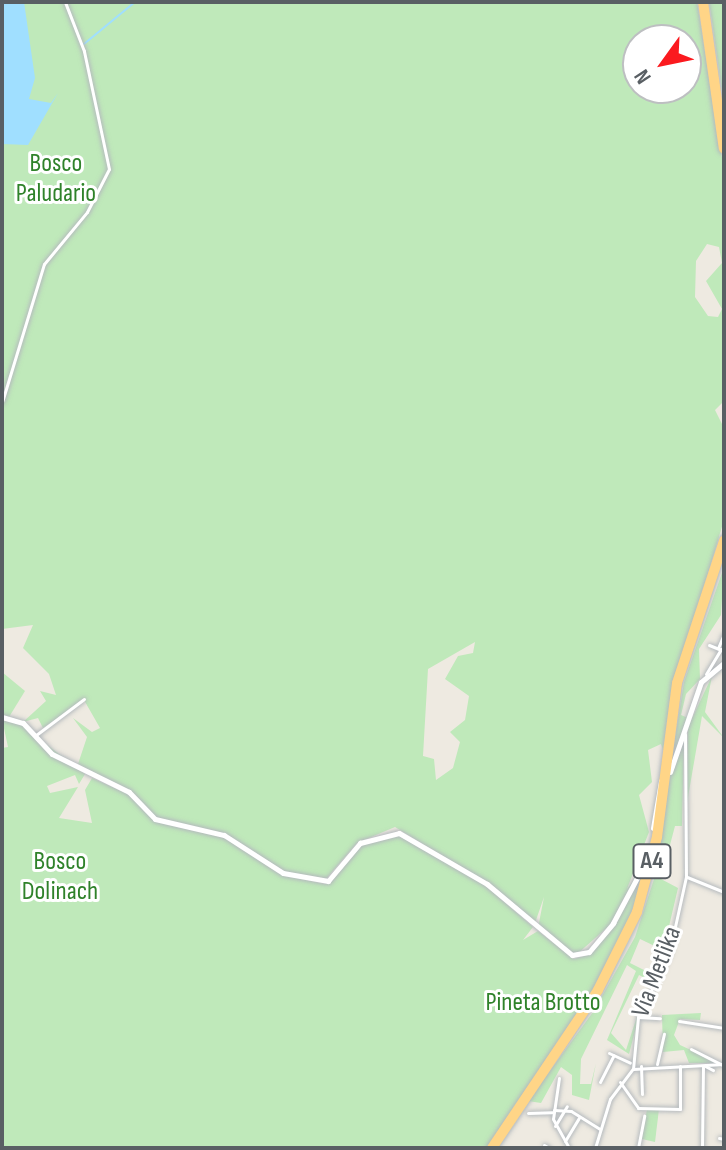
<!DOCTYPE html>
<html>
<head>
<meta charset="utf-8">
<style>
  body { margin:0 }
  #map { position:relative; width:726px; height:1150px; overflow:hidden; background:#eeeae1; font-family:"Sofia Sans Condensed",sans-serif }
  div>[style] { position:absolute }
  .green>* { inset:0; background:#bfe9ba }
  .water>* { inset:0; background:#a0dfff }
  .stream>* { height:2px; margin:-1px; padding:0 1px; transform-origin:1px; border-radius:1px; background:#a0dfff }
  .roads { filter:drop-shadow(0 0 2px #b4b9bd) drop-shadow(0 0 2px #b4b9bd) }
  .minor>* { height:3px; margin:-1.5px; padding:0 1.5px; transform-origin:1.5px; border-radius:1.5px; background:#fff }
  .tertiary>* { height:5px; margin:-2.5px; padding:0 2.5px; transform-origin:2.5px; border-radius:2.5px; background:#fff }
  .motorway>* { height:10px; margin:-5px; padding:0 5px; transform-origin:5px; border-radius:5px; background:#ffd587 }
  span { translate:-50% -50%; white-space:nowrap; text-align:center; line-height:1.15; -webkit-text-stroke:6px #fff; paint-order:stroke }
  .shield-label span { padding:2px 6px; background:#fff; border:2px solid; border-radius:6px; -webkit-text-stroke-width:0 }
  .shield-label { font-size:24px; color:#595f64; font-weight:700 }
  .park-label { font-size:26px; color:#2f822a }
  .street-label { font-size:26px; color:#595f64 }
  .frame { position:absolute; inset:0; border:4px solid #595f64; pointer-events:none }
  .north { position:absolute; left:622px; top:24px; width:80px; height:80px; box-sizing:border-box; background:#fff; border:2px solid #bdbfc1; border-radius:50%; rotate:237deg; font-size:22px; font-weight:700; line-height:32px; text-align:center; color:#595f64 }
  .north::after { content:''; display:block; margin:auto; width:28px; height:36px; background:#fb1a1f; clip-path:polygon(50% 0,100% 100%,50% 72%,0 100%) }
</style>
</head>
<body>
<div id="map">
  <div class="green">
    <div style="clip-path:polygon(evenodd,2px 2px,697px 2px,724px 170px,724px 401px,715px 410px,724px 428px,724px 520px,670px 700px,663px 750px,661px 744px,648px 750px,652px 782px,639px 795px,649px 832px,627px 889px,639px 874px,643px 879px,635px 905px,603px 975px,489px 1148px,2px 1148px,2px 748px,8px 747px,2px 719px,19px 723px,85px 774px,79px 784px,75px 775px,47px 786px,50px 793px,78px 787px,59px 818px,92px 823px,85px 790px,92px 778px,128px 794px,151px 817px,128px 792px,78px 764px,87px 737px,73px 718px,92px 732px,100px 728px,84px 700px,43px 728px,38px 718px,23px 722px,46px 701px,40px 691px,56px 695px,49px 674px,23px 648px,33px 625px,2px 629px,2px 2px,638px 40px,686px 40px,686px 88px,638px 88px,638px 40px,2px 2px,707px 244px,719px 247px,722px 263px,706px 281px,722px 309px,718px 317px,708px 316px,695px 297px,696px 261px,707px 244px,2px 2px,475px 642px,473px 653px,458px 656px,445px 679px,469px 696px,465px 720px,450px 732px,460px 742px,453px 768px,436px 780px,434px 759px,423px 756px,428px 669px,475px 642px,2px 2px,395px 827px,487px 883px,535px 923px,544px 897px,538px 928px,576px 955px,610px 925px,627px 892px,613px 923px,590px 954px,574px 959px,538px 931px,523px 940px,533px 927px,485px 885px,395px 833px,358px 846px,333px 880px,325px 884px,282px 875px,253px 857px,275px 870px,325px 880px,357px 843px,395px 827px)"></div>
    <div style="clip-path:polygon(709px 2px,724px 2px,724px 106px,712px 21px)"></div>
    <div style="clip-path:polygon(724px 567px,721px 615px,699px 649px,700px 679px,686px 694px,681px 715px,688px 718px,670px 770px,684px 682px)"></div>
    <div style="clip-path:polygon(2px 672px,25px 691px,9px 717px,2px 716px)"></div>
    <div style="clip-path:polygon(712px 676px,705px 712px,724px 738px,702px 716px,687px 803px,688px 727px)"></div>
    <div style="clip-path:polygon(evenodd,684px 740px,682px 826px,675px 826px,661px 879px,678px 888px,666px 939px,672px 941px,651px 971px,629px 1054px,607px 1040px,636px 971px,627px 965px,581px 1059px,580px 1084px,591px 1084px,596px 1063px,589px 1100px,572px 1095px,572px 1075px,561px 1067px,541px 1103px,528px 1101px,593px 1012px,635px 937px,656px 873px,670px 776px,684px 740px,640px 939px,661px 949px,648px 972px,630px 963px,640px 939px,684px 740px,639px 975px,649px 980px,626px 1050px,611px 1033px,639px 975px)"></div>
    <div style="clip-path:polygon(701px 1013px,700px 1020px,680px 1019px,674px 1035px,680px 1045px,719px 1063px,689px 1063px,684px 1050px,663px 1052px,662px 1015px)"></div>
    <div style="clip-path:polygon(647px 1109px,659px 1109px,655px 1142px,642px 1139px)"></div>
  </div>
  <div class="water">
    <div style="clip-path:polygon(2px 2px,24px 2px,35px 78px,29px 99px,51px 103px,58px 93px,28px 145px,2px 144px)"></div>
  </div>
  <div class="stream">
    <div style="left:84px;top:44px;width:66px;rotate:-39.5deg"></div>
  </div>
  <div class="roads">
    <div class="minor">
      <div style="left:2px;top:402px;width:144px;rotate:-73.1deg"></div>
      <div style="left:44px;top:264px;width:67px;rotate:-50.4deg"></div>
      <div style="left:87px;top:212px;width:48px;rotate:-62.9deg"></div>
      <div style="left:109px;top:169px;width:121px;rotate:-102deg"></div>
      <div style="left:84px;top:51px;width:53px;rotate:-111.2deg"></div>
      <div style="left:709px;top:645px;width:16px;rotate:22deg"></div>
      <div style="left:718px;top:648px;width:15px;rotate:-67deg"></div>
      <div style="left:706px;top:674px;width:29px;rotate:-59deg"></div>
      <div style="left:36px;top:735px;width:60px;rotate:-36.9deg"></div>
      <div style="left:687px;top:877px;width:40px;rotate:22deg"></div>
      <div style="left:638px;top:1017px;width:22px;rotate:3deg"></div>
      <div style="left:679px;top:1021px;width:46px;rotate:8.8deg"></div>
      <div style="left:691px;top:1049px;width:34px;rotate:27deg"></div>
      <div style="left:609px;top:1053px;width:23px;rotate:25deg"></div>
      <div style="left:657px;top:1064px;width:31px;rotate:-77deg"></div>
      <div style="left:641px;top:1066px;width:28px;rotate:88deg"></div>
      <div style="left:705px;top:1066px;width:9px;rotate:27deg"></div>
      <div style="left:633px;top:1069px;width:52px;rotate:-84.5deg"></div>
      <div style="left:638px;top:1017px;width:70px;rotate:-63.8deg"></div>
      <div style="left:669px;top:954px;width:79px;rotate:-77.6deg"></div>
      <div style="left:686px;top:877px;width:143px;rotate:-90.4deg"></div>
      <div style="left:559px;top:1078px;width:41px;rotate:98.3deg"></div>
      <div style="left:553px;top:1119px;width:33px;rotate:61deg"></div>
      <div style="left:600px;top:1082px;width:30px;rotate:-63deg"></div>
      <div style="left:620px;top:1082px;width:32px;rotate:55deg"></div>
      <div style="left:638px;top:1108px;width:42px;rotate:1.4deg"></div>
      <div style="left:680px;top:1109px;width:43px;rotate:-90deg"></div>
      <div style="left:554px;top:1110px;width:17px;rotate:3deg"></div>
      <div style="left:571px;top:1111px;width:34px;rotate:32deg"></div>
      <div style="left:528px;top:1113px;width:24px;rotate:-2deg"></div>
      <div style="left:555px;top:1126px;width:23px;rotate:-59deg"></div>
      <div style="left:719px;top:1138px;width:5px;rotate:11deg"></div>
      <div style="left:565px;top:1141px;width:27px;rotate:-59deg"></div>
      <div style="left:544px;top:1145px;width:6px;rotate:31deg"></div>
      <div style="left:595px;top:1148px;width:51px;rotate:-73deg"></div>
      <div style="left:610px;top:1099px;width:38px;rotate:-53deg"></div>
      <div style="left:633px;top:1069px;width:91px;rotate:-3.1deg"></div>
      <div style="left:638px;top:1148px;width:33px;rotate:-79deg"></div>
      <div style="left:702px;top:1148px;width:81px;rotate:-89.3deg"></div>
    </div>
    <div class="tertiary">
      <div style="left:2px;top:717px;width:22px;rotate:16deg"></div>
      <div style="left:23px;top:723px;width:42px;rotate:46.9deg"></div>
      <div style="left:52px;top:754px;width:86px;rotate:26.3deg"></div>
      <div style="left:129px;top:792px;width:37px;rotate:46deg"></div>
      <div style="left:155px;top:819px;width:71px;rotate:13.1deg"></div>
      <div style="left:224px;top:835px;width:70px;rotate:32.8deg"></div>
      <div style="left:283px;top:873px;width:46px;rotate:10.1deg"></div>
      <div style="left:328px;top:881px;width:50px;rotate:-49.9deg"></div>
      <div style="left:360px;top:843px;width:40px;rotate:-14.4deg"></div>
      <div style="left:399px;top:833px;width:102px;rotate:30.1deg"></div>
      <div style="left:487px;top:884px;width:111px;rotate:39.9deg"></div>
      <div style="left:572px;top:955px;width:17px;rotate:-10deg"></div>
      <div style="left:589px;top:952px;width:38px;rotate:-50deg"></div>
      <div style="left:613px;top:923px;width:70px;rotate:-62deg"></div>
      <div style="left:670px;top:772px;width:95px;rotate:-71deg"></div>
      <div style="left:701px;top:682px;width:30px;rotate:-40deg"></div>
      <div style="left:653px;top:828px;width:48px;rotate:-80.3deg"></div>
    </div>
    <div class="motorway">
      <div style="left:703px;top:2px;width:148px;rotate:81.9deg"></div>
      <div style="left:492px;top:1148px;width:190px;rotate:-56.1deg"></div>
      <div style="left:598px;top:990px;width:87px;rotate:-63.4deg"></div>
      <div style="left:637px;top:912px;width:78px;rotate:-75.1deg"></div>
      <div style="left:657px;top:837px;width:155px;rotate:-82.6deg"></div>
      <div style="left:677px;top:683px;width:150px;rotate:-71.7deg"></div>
    </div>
  </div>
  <div class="shield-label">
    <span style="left:652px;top:861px">A4</span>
  </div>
  <div class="park-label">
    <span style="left:56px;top:179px">Bosco<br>Paludario</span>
    <span style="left:60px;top:877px">Bosco<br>Dolinach</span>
    <span style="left:543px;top:1003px">Pineta Brotto</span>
  </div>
  <div class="street-label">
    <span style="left:657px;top:972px;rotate:-69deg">Via Metlika</span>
  </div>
  <div class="frame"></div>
  <div class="north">N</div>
</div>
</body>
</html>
